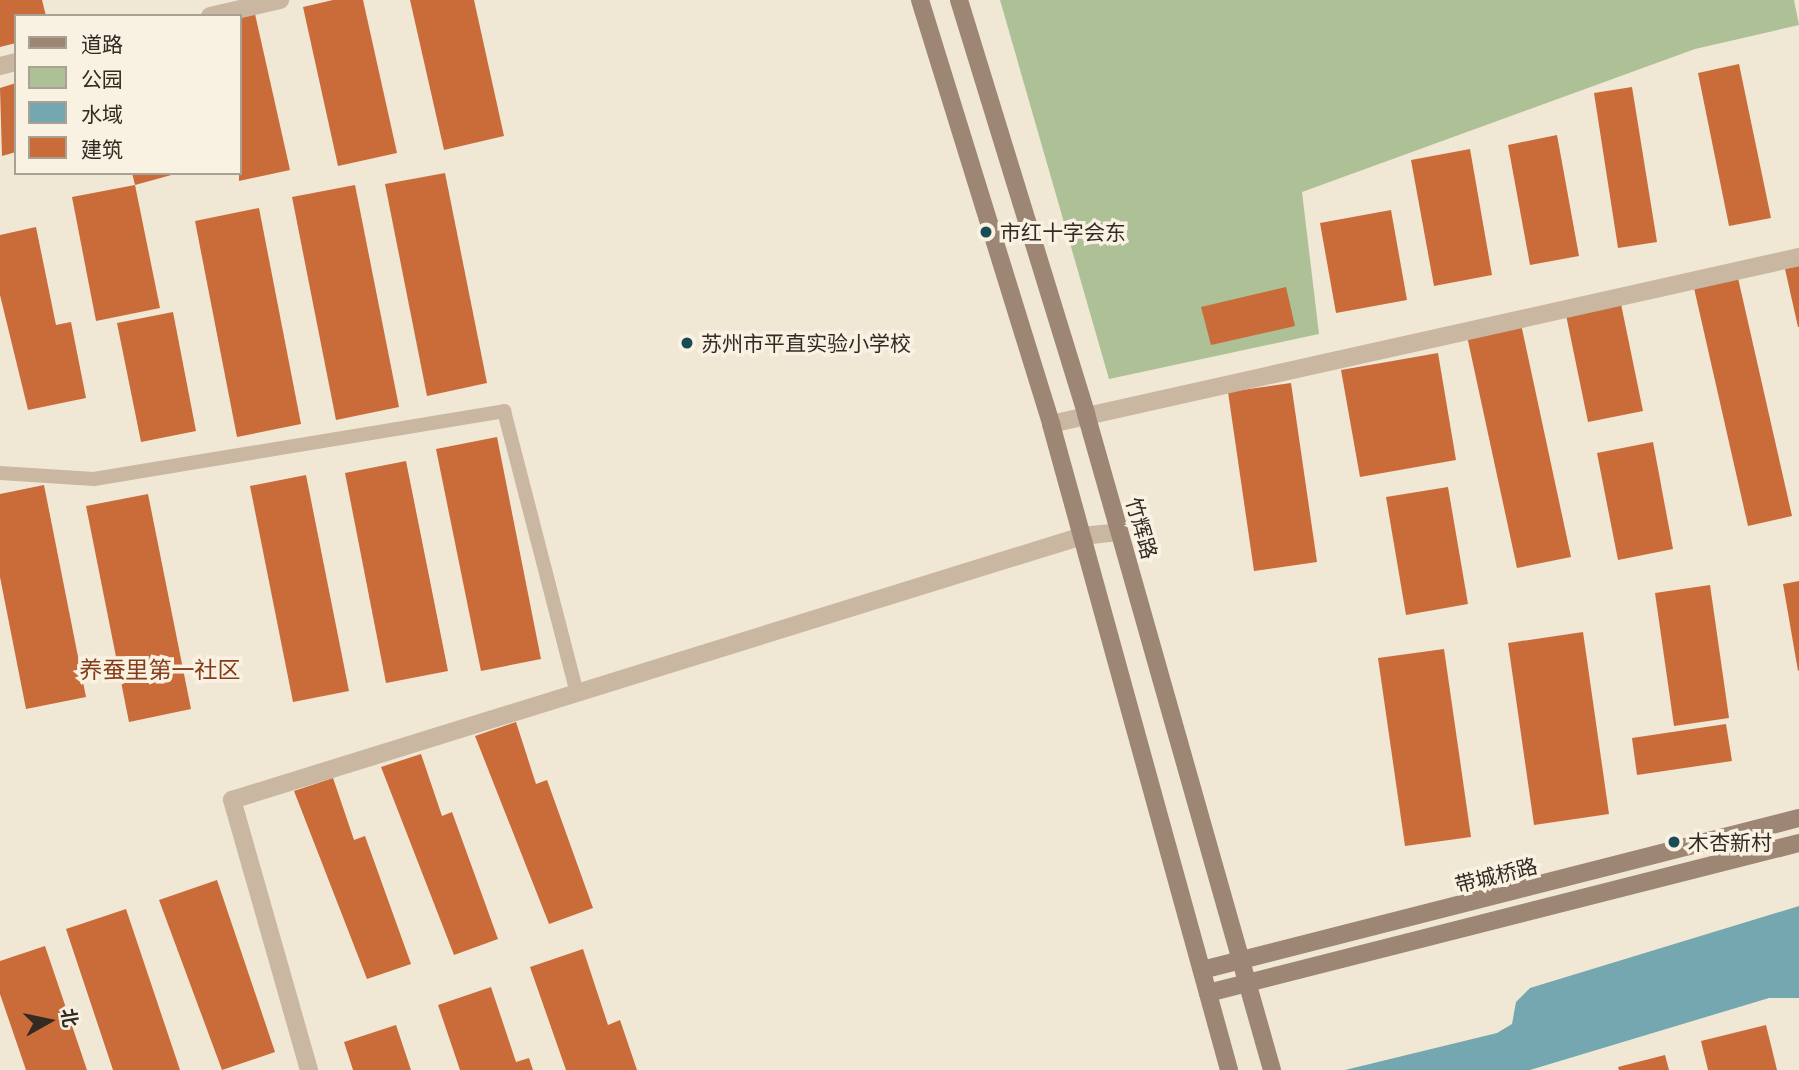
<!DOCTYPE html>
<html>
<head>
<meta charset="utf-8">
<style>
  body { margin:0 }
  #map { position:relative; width:1799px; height:1070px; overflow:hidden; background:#f1e7d5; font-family:"Exo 2","Noto Sans SC",sans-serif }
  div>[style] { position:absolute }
  .green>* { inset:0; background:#aec095 }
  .water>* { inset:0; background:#74a7af }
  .building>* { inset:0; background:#ca6b3a }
  .service>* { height:14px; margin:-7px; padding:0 7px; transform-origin:7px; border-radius:7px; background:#c9b7a2 }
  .minor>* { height:18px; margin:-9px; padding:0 9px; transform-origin:9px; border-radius:9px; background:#c9b7a2 }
  .secondary>* { height:18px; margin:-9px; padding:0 9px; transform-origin:9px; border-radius:9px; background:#9d8673 }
  .dots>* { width:19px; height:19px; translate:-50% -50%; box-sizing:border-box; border:4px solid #f9f1e1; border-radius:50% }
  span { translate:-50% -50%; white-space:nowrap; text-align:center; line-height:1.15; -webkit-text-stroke:7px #f9f1e1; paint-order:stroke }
  .poi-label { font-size:21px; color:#332a24 }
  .left { translate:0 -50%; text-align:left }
  .street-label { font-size:21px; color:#332a24 }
  .neighbourhood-label { font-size:23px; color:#843e1b }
  .legend { position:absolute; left:14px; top:14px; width:228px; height:161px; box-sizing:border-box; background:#f9f1e1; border:2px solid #aaa195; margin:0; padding:9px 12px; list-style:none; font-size:21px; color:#332a24 }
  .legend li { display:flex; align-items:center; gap:14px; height:35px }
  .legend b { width:35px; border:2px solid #aaa195 }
  .north { position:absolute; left:14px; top:986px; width:70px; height:70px; -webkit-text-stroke:5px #f9f1e1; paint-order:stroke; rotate:81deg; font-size:19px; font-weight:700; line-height:28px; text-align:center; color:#332a24 }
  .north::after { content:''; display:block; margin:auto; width:24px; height:32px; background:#332a24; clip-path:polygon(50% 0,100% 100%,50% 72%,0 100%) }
</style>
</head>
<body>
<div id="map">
  <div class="green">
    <div style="clip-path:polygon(1000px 0,1794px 0,1799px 25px,1695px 49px,1302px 192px,1319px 334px,1109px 379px)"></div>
  </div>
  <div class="water">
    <div style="clip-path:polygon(1799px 906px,1799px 998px,1769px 998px,1530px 1070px,1345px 1070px,1497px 1033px,1512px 1024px,1516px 1002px,1530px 988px)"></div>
  </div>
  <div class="building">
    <div style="clip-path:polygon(0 0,42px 0,46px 16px,16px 16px,16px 43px,0 47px)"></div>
    <div style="clip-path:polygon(333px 0,363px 0,397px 153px,338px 166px,303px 7px)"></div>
    <div style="clip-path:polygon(410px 0,474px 0,504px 136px,444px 150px)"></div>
    <div style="clip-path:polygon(255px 14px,290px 170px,239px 181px,240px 18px)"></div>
    <div style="clip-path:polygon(1739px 64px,1771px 218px,1729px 226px,1698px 73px)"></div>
    <div style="clip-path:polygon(16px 83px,16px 152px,2px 156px,0 88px)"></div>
    <div style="clip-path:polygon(1632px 87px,1657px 242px,1618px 248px,1594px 93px)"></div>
    <div style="clip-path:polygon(1557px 135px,1579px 256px,1530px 265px,1508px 145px)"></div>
    <div style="clip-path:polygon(1470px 149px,1492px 275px,1434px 286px,1411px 160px)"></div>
    <div style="clip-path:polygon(132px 173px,175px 173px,175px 174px,135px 185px)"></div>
    <div style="clip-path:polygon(445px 173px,487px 383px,427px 396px,385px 184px)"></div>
    <div style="clip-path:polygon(135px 185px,160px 308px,96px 321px,72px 197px)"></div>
    <div style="clip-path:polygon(355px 185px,399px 407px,336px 420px,292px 197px)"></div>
    <div style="clip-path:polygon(259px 208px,301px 424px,237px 437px,195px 221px)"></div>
    <div style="clip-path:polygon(1391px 210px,1407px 300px,1336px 313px,1320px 223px)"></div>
    <div style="clip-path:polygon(36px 227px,56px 325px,71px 322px,86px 398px,28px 410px,0 295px,0 235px)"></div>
    <div style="clip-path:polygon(1799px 266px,1799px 327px,1798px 327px,1785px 269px)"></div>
    <div style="clip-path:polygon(1738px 278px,1792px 516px,1748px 526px,1694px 288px)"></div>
    <div style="clip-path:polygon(1286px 287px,1295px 326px,1211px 345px,1201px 307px)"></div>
    <div style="clip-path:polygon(1621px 304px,1643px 411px,1588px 422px,1566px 315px)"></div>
    <div style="clip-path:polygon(173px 312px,196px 431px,141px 442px,117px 323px)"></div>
    <div style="clip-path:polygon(1521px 324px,1571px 557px,1517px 568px,1467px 336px)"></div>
    <div style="clip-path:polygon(1438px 353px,1456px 460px,1360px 477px,1341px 370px)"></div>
    <div style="clip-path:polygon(1291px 383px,1317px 562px,1254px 571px,1228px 392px)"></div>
    <div style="clip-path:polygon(497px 437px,541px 659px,481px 671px,436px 449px)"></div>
    <div style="clip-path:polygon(1653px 442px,1673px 549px,1618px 560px,1597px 453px)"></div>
    <div style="clip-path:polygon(406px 461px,448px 671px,386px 683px,345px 473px)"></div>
    <div style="clip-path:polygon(306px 475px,349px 691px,293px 702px,250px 486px)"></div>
    <div style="clip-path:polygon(44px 485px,86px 697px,26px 709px,0 577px,0 494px)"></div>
    <div style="clip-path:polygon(1448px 487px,1468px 604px,1406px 615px,1386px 497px)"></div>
    <div style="clip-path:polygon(148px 494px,191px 709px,129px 722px,86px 506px)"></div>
    <div style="clip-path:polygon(1799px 581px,1799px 670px,1798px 671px,1783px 584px)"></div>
    <div style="clip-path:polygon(1710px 585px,1729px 718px,1674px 726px,1655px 593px)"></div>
    <div style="clip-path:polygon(1583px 632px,1609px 814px,1534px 825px,1508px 643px)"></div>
    <div style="clip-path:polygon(1444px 649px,1471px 837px,1405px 846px,1378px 658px)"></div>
    <div style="clip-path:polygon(516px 722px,536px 784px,547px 780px,593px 908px,549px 924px,475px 736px)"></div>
    <div style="clip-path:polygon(1726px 724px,1732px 761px,1637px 775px,1632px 738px)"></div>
    <div style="clip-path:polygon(421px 754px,442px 816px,452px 812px,498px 939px,454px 955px,381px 767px)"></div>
    <div style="clip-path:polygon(333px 778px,354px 840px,365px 836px,411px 964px,367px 979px,294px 791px)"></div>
    <div style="clip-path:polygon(217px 880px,275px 1052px,222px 1070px,159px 900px)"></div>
    <div style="clip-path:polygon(126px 909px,180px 1070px,113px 1070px,66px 929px)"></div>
    <div style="clip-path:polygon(45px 946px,87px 1070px,26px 1070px,0 994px,0 961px)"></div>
    <div style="clip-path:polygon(583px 949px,608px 1025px,620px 1020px,637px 1070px,566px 1070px,530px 967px)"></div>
    <div style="clip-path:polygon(491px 987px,516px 1062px,529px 1058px,533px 1070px,460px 1070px,438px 1005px)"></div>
    <div style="clip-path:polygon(396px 1025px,411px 1070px,353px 1070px,344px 1042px)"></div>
    <div style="clip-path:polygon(1766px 1025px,1777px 1070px,1708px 1070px,1701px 1041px)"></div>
    <div style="clip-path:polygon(1665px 1055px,1669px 1070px,1619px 1070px,1618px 1067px)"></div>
  </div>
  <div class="service">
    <div style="left:0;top:473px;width:94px;rotate:3.7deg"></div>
    <div style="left:94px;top:479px;width:416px;rotate:-9.4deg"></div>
    <div style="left:504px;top:411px;width:292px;rotate:75.5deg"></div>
  </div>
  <div class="minor">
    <div style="left:210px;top:16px;width:72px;rotate:-12.9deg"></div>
    <div style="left:0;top:66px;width:16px;rotate:-14deg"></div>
    <div style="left:1051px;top:424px;width:766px;rotate:-12.59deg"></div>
    <div style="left:309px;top:1070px;width:281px;rotate:-105.9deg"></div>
    <div style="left:232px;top:800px;width:890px;rotate:-17.25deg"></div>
    <div style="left:1082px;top:536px;width:37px;rotate:-6deg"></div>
  </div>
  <div class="secondary">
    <div style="left:920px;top:0;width:444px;rotate:72.8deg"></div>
    <div style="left:1051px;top:424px;width:670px;rotate:74.59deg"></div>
    <div style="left:959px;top:0;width:433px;rotate:72.9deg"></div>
    <div style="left:1086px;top:414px;width:682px;rotate:74.17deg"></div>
    <div style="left:1202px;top:970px;width:616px;rotate:-14.28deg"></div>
    <div style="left:1208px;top:993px;width:610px;rotate:-14.24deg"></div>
  </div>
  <div class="dots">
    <div style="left:986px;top:232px;background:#194c56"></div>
    <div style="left:687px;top:343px;background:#194c56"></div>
    <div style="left:1674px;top:842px;background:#194c56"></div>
  </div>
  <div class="poi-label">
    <span class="left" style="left:1000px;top:232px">市红十字会东</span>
    <span class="left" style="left:701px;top:343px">苏州市平直实验小学校</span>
    <span class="left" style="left:1688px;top:842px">木杏新村</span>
  </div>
  <div class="street-label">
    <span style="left:1142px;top:528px;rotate:74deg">竹辉路</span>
    <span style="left:1496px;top:875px;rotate:-14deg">带城桥路</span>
  </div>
  <div class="neighbourhood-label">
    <span style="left:160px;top:669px">养蚕里第一社区</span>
  </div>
  <ul class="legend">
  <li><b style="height:9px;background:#9d8673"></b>道路</li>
  <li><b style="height:19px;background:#aec095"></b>公园</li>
  <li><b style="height:19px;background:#74a7af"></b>水域</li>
  <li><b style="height:19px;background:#ca6b3a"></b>建筑</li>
  </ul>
  <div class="north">北</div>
</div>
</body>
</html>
